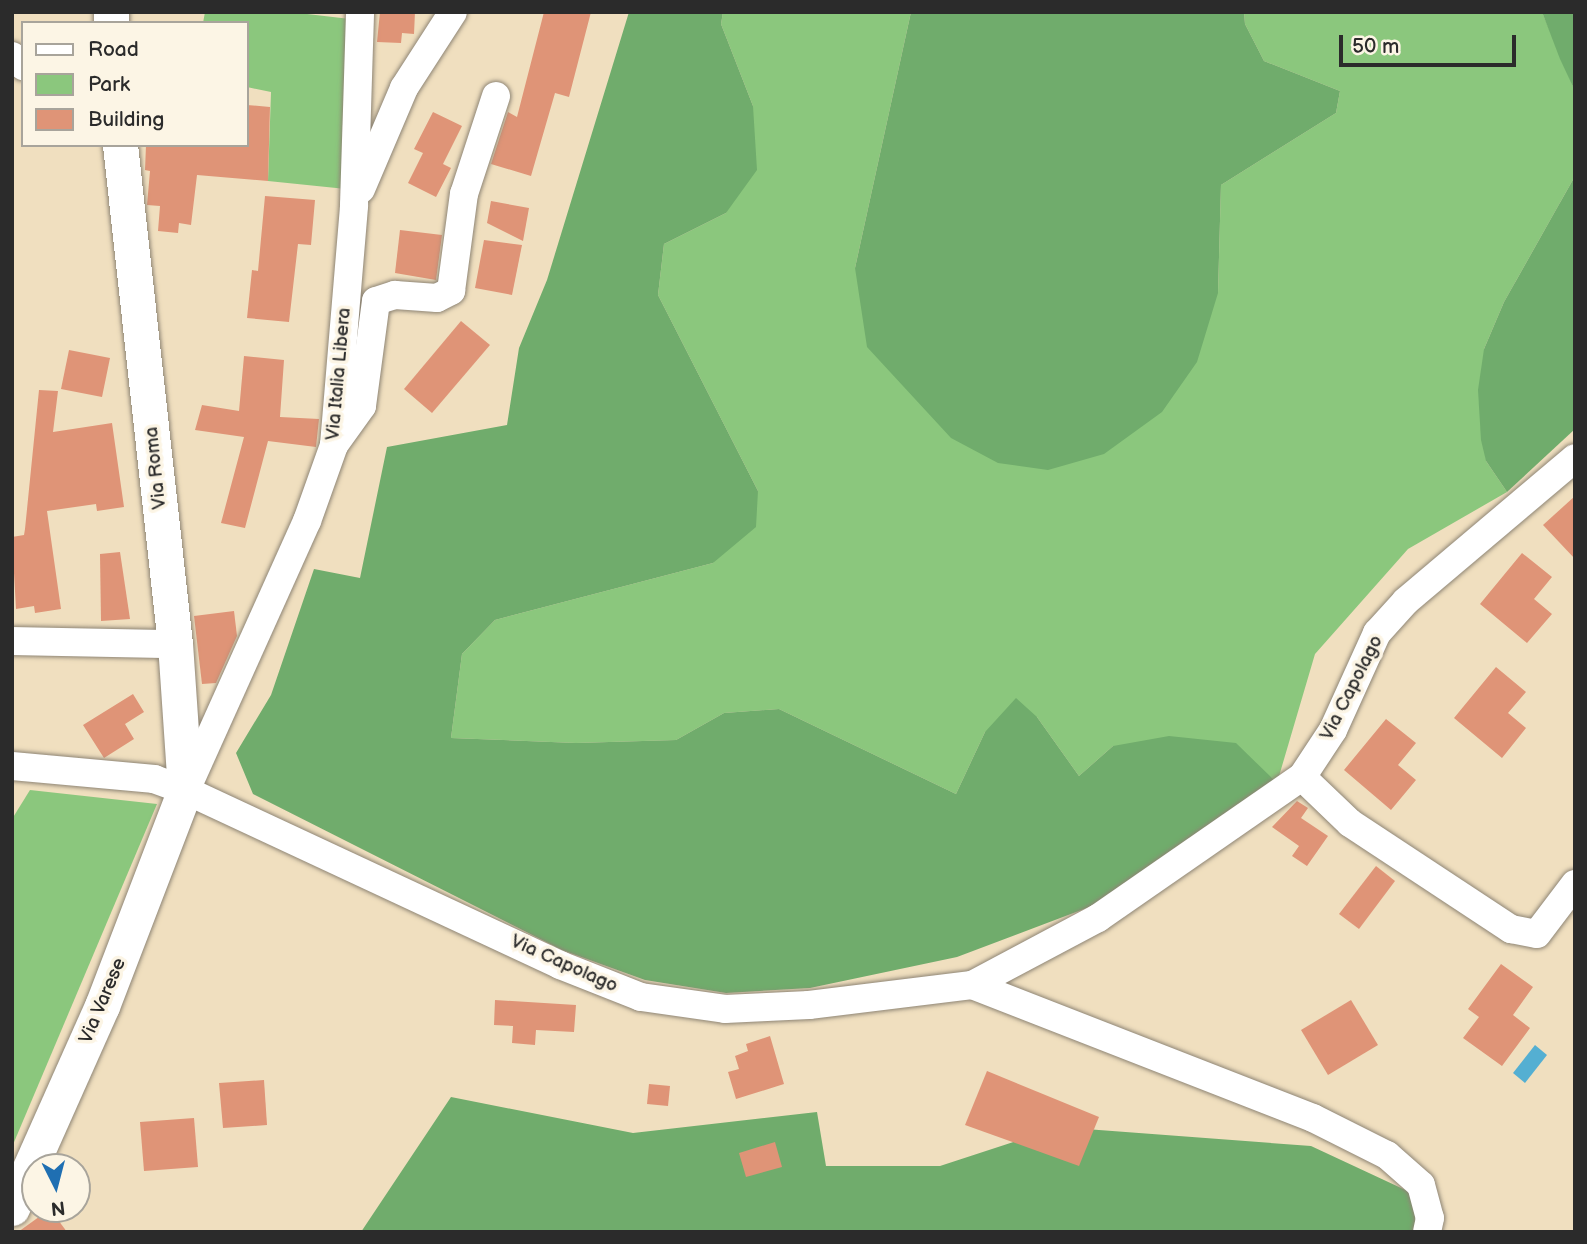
<!DOCTYPE html>
<html>
<head>
<meta charset="utf-8">
<style>
  body { margin:0 }
  #map { position:relative; width:1587px; height:1244px; overflow:hidden; background:#f0dfbf; font-family:"Balsamiq Sans",sans-serif }
  div>[style] { position:absolute }
  .green>* { inset:0; background:#8bc77d }
  .forest>* { inset:0; background:#70ac6c }
  .water>* { inset:0; background:#54afd2 }
  .building>* { inset:0; background:#df9477 }
  .roads { filter:drop-shadow(0 0 2px #8e8575) drop-shadow(0 0 2px #8e8575) }
  .minor>* { height:28px; margin:-14px; padding:0 14px; transform-origin:14px; border-radius:14px; background:#fff }
  .major>* { height:35px; margin:-17.5px; padding:0 17.5px; transform-origin:17.5px; border-radius:17.5px; background:#fff }
  span { translate:-50% -50%; white-space:nowrap; text-align:center; line-height:1.15; -webkit-text-stroke:7px #fcf5e5; paint-order:stroke }
  .street-label { font-size:19px; color:#2b2b2b }
  .frame { position:absolute; inset:0; border:14px solid #2b2b2b; pointer-events:none }
  .legend { position:absolute; left:21px; top:21px; width:228px; height:126px; box-sizing:border-box; background:#fcf5e5; border:2px solid #a8a49b; margin:0; padding:9px 12px; list-style:none; font-size:21px; color:#2b2b2b }
  .legend li { display:flex; align-items:center; gap:14px; height:35px }
  .legend b { width:35px; border:2px solid #a8a49b }
  .north { position:absolute; left:21px; top:1153px; width:70px; height:70px; box-sizing:border-box; background:#fcf5e5; border:2px solid #a8a49b; border-radius:50%; rotate:174deg; font-size:19px; font-weight:700; line-height:28px; text-align:center; color:#2b2b2b }
  .north::after { content:''; display:block; margin:auto; width:24px; height:32px; background:#1f6fb2; clip-path:polygon(50% 0,100% 100%,50% 72%,0 100%) }
  .scale { position:absolute; left:1339px; top:35px; width:177px; height:32px; box-sizing:border-box; border:4px solid #2b2b2b; border-top:0; padding-left:9px; font-size:21px; line-height:24px; white-space:nowrap; color:#2b2b2b; -webkit-text-stroke:5px #fcf5e5; paint-order:stroke }
</style>
</head>
<body>
<div id="map">
  <div class="green">
    <div style="clip-path:polygon(205px 12px,290px 12px,350px 19px,346px 189px,268px 181px,271px 92px,247px 87px,247px 23px,203px 23px)"></div>
    <div style="clip-path:polygon(723px 12px,911px 12px,855px 268px,1218px 293px,1221px 185px,1336px 113px,1340px 91px,1264px 61px,1245px 24px,1244px 12px,1542px 12px,1575px 91px,1575px 176px,1504px 302px,1484px 349px,1486px 461px,1507px 492px,1408px 549px,1315px 654px,1277px 783px,1113px 746px,1079px 776px,1037px 717px,985px 732px,956px 794px,779px 709px,724px 713px,676px 740px,576px 743px,451px 738px,462px 654px,495px 620px,713px 563px,758px 491px,658px 295px,664px 244px,726px 213px,753px 106px,721px 24px)"></div>
    <div style="clip-path:polygon(30px 790px,157px 804px,12px 1147px,12px 819px)"></div>
  </div>
  <div class="forest">
    <div style="clip-path:polygon(629px 12px,723px 12px,721px 24px,753px 106px,757px 170px,726px 213px,664px 244px,658px 295px,758px 491px,756px 527px,713px 563px,495px 620px,462px 654px,451px 738px,576px 743px,676px 740px,724px 713px,779px 709px,956px 794px,985px 732px,1016px 698px,1037px 717px,1079px 776px,1113px 746px,1169px 736px,1236px 743px,1277px 783px,1092px 906px,957px 957px,810px 988px,726px 993px,645px 980px,562px 950px,253px 794px,236px 753px,271px 695px,314px 569px,360px 578px,387px 447px,507px 425px,519px 348px,547px 280px)"></div>
    <div style="clip-path:polygon(911px 12px,1244px 12px,1245px 24px,1264px 61px,1340px 91px,1336px 113px,1221px 185px,1218px 293px,1197px 362px,1162px 412px,1104px 454px,1048px 470px,998px 463px,951px 438px,867px 347px,855px 268px)"></div>
    <div style="clip-path:polygon(1542px 12px,1575px 12px,1575px 91px,1560px 59px)"></div>
    <div style="clip-path:polygon(1575px 176px,1575px 429px,1507px 492px,1486px 461px,1481px 440px,1478px 390px,1484px 349px,1504px 302px)"></div>
    <div style="clip-path:polygon(451px 1097px,633px 1133px,817px 1112px,826px 1166px,940px 1166px,1059px 1127px,1311px 1146px,1414px 1194px,1439px 1232px,361px 1232px)"></div>
  </div>
  <div class="water">
    <div style="clip-path:polygon(1535px 1045px,1547px 1055px,1525px 1083px,1513px 1073px)"></div>
  </div>
  <div class="building">
    <div style="clip-path:polygon(380px 12px,415px 12px,414px 34px,402px 33px,401px 43px,377px 42px)"></div>
    <div style="clip-path:polygon(544px 12px,591px 12px,569px 97px,555px 93px,531px 176px,491px 164px,508px 112px,517px 117px)"></div>
    <div style="clip-path:polygon(247px 105px,270px 107px,268px 181px,197px 175px,191px 225px,179px 223px,178px 233px,158px 231px,160px 206px,147px 205px,150px 171px,145px 170px,146px 145px,247px 145px)"></div>
    <div style="clip-path:polygon(433px 112px,462px 126px,443px 164px,451px 168px,436px 197px,408px 183px,423px 153px,414px 149px)"></div>
    <div style="clip-path:polygon(265px 196px,315px 200px,311px 245px,298px 244px,289px 322px,247px 318px,252px 270px,258px 271px)"></div>
    <div style="clip-path:polygon(491px 201px,529px 208px,523px 241px,487px 223px)"></div>
    <div style="clip-path:polygon(400px 230px,442px 235px,436px 280px,395px 273px)"></div>
    <div style="clip-path:polygon(484px 240px,522px 245px,512px 295px,475px 288px)"></div>
    <div style="clip-path:polygon(461px 321px,490px 345px,432px 413px,404px 389px)"></div>
    <div style="clip-path:polygon(69px 350px,110px 358px,102px 397px,61px 389px)"></div>
    <div style="clip-path:polygon(244px 356px,284px 360px,280px 417px,319px 419px,316px 447px,268px 441px,245px 528px,221px 523px,244px 437px,195px 430px,202px 405px,239px 411px)"></div>
    <div style="clip-path:polygon(39px 390px,58px 391px,53px 432px,112px 423px,124px 507px,97px 511px,96px 504px,47px 511px,61px 609px,35px 613px,34px 606px,16px 609px,12px 537px,24px 535px,25px 529px)"></div>
    <div style="clip-path:polygon(1575px 496px,1575px 559px,1543px 525px)"></div>
    <div style="clip-path:polygon(120px 552px,130px 619px,101px 621px,100px 554px)"></div>
    <div style="clip-path:polygon(1522px 553px,1552px 577px,1534px 599px,1552px 614px,1527px 643px,1480px 604px)"></div>
    <div style="clip-path:polygon(234px 611px,237px 636px,216px 683px,202px 684px,194px 616px)"></div>
    <div style="clip-path:polygon(1496px 667px,1526px 692px,1508px 713px,1526px 728px,1502px 758px,1454px 718px)"></div>
    <div style="clip-path:polygon(133px 694px,144px 712px,125px 724px,134px 739px,104px 758px,83px 725px)"></div>
    <div style="clip-path:polygon(1386px 719px,1416px 743px,1398px 765px,1416px 780px,1391px 810px,1344px 770px)"></div>
    <div style="clip-path:polygon(1297px 801px,1308px 808px,1301px 818px,1328px 836px,1307px 866px,1292px 856px,1299px 846px,1272px 827px)"></div>
    <div style="clip-path:polygon(1376px 866px,1395px 881px,1359px 929px,1339px 914px)"></div>
    <div style="clip-path:polygon(1501px 964px,1533px 987px,1513px 1015px,1530px 1028px,1502px 1066px,1463px 1038px,1479px 1017px,1468px 1009px)"></div>
    <div style="clip-path:polygon(495px 1000px,576px 1005px,574px 1032px,536px 1030px,535px 1045px,512px 1043px,513px 1026px,494px 1025px)"></div>
    <div style="clip-path:polygon(1351px 1000px,1378px 1045px,1328px 1075px,1301px 1030px)"></div>
    <div style="clip-path:polygon(770px 1036px,784px 1084px,736px 1099px,728px 1072px,739px 1069px,735px 1056px,748px 1051px,746px 1044px)"></div>
    <div style="clip-path:polygon(987px 1071px,1099px 1117px,1079px 1166px,965px 1125px)"></div>
    <div style="clip-path:polygon(264px 1080px,267px 1125px,223px 1128px,219px 1083px)"></div>
    <div style="clip-path:polygon(649px 1084px,670px 1086px,668px 1106px,647px 1104px)"></div>
    <div style="clip-path:polygon(194px 1118px,198px 1167px,144px 1171px,140px 1122px)"></div>
    <div style="clip-path:polygon(775px 1142px,782px 1167px,746px 1177px,739px 1153px)"></div>
    <div style="clip-path:polygon(50px 1209px,67px 1232px,18px 1232px)"></div>
  </div>
  <div class="roads">
    <div class="minor">
      <div style="left:12px;top:56px;width:15px;rotate:42deg"></div>
      <div style="left:361px;top:189px;width:110px;rotate:-66.9deg"></div>
      <div style="left:404px;top:88px;width:90px;rotate:-57.2deg"></div>
      <div style="left:334px;top:445px;width:48px;rotate:-54.3deg"></div>
      <div style="left:362px;top:406px;width:106px;rotate:-82.4deg"></div>
      <div style="left:376px;top:301px;width:20px;rotate:-18deg"></div>
      <div style="left:395px;top:295px;width:42px;rotate:4.1deg"></div>
      <div style="left:437px;top:298px;width:16px;rotate:-27deg"></div>
      <div style="left:451px;top:291px;width:98px;rotate:-82.4deg"></div>
      <div style="left:464px;top:194px;width:103px;rotate:-71.9deg"></div>
      <div style="left:12px;top:641px;width:163px;rotate:1.1deg"></div>
      <div style="left:12px;top:766px;width:143px;rotate:5.2deg"></div>
      <div style="left:154px;top:779px;width:33px;rotate:20deg"></div>
      <div style="left:185px;top:790px;width:414px;rotate:25deg"></div>
      <div style="left:560px;top:965px;width:87px;rotate:21.6deg"></div>
      <div style="left:641px;top:997px;width:85px;rotate:8.1deg"></div>
      <div style="left:725px;top:1009px;width:84px;rotate:-2.7deg"></div>
      <div style="left:809px;top:1005px;width:164px;rotate:-7deg"></div>
      <div style="left:972px;top:985px;width:143px;rotate:-28deg"></div>
      <div style="left:1098px;top:918px;width:248px;rotate:-34.7deg"></div>
      <div style="left:1302px;top:777px;width:56px;rotate:-56.6deg"></div>
      <div style="left:1333px;top:730px;width:107px;rotate:-65.6deg"></div>
      <div style="left:1377px;top:633px;width:43px;rotate:-47.8deg"></div>
      <div style="left:1406px;top:601px;width:221px;rotate:-40.2deg"></div>
      <div style="left:1302px;top:777px;width:66px;rotate:43.8deg"></div>
      <div style="left:1350px;top:823px;width:193px;rotate:33.4deg"></div>
      <div style="left:1511px;top:929px;width:26px;rotate:11deg"></div>
      <div style="left:1537px;top:934px;width:63px;rotate:-52.8deg"></div>
      <div style="left:186px;top:790px;width:295px;rotate:-65.8deg"></div>
      <div style="left:307px;top:521px;width:81px;rotate:-70.4deg"></div>
      <div style="left:334px;top:445px;width:241px;rotate:-85.2deg"></div>
      <div style="left:354px;top:205px;width:193px;rotate:-88.2deg"></div>
      <div style="left:972px;top:985px;width:366px;rotate:21.3deg"></div>
      <div style="left:1313px;top:1118px;width:83px;rotate:26.6deg"></div>
      <div style="left:1387px;top:1155px;width:45px;rotate:41.4deg"></div>
      <div style="left:1421px;top:1185px;width:34px;rotate:75deg"></div>
      <div style="left:1430px;top:1218px;width:14px;rotate:102deg"></div>
    </div>
    <div class="major">
      <div style="left:111px;top:12px;width:11px;rotate:90deg"></div>
      <div style="left:12px;top:1208px;width:221px;rotate:-66deg"></div>
      <div style="left:102px;top:1006px;width:231px;rotate:-69deg"></div>
      <div style="left:185px;top:790px;width:146px;rotate:-93.9deg"></div>
      <div style="left:175px;top:644px;width:502px;rotate:-96.29deg"></div>
    </div>
  </div>
  <div class="street-label">
    <span style="left:339px;top:374px;rotate:-85deg">Via Italia Libera</span>
    <span style="left:156px;top:468px;rotate:-96deg">Via Roma</span>
    <span style="left:1352px;top:688px;rotate:-63deg">Via Capolago</span>
    <span style="left:564px;top:964px;rotate:24deg">Via Capolago</span>
    <span style="left:103px;top:1001px;rotate:-67deg">Via Varese</span>
  </div>
  <div class="frame"></div>
  <ul class="legend">
  <li><b style="height:9px;background:#fff"></b>Road</li>
  <li><b style="height:19px;background:#8bc77d"></b>Park</li>
  <li><b style="height:19px;background:#df9477"></b>Building</li>
  </ul>
  <div class="north">N</div>
  <div class="scale">50 m</div>
</div>
</body>
</html>
